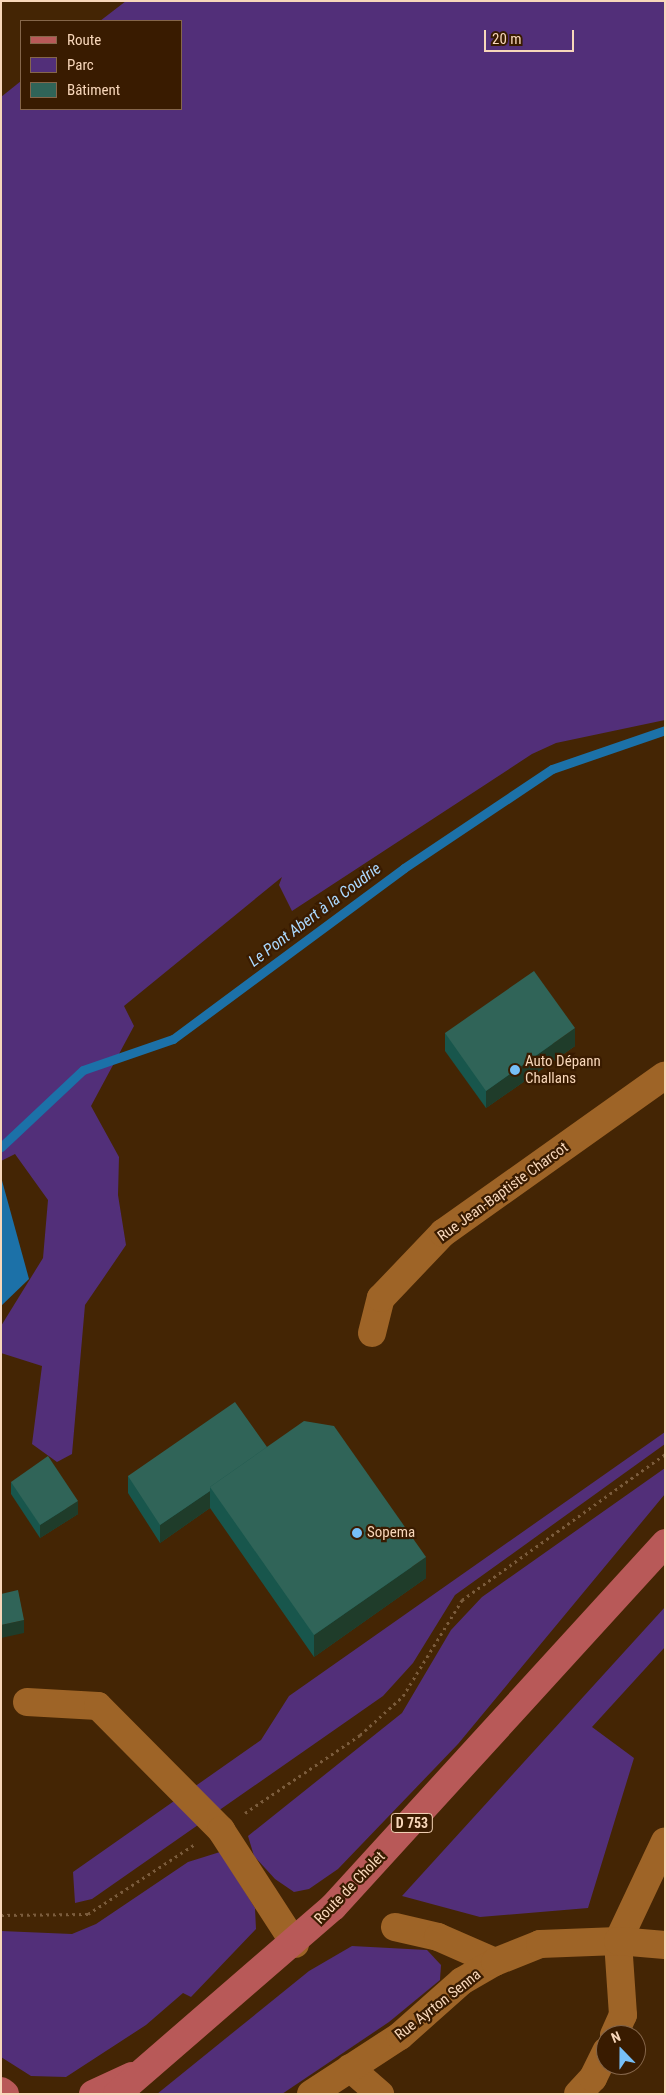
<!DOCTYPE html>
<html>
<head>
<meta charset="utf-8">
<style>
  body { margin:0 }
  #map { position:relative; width:666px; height:2095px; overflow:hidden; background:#442504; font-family:"Roboto Condensed",sans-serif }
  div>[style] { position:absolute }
  .green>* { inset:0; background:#522f79 }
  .water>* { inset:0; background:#1c71a8 }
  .stream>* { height:9px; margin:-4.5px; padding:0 4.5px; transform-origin:4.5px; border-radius:4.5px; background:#1c71a8 }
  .path>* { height:3px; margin-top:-1.5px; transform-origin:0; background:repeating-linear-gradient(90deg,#7b5c3c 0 2.5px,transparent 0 6.5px) }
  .minor>* { height:28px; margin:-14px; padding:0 14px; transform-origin:14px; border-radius:14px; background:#9e6427 }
  .major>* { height:28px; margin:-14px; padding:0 14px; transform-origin:14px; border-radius:14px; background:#b85958 }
  .wall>* { inset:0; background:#18564c }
  .shaded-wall>* { inset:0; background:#1f3c2a }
  .building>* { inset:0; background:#306458 }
  .dots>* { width:14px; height:14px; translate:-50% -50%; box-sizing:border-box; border:2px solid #391b00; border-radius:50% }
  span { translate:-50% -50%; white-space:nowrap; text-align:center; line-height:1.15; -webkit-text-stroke:4.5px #391b00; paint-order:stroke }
  .shield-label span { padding:1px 4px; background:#391b00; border:1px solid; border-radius:4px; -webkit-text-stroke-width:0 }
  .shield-label { font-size:14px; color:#f8d7ba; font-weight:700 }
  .poi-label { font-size:15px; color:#f8d7ba }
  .left { translate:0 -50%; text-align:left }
  .street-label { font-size:15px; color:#f8d7ba }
  .water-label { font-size:16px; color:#acdaff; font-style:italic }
  .frame { position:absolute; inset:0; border:2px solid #f8d7ba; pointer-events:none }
  .legend { position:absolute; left:20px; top:20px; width:162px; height:90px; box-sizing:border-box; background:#391b00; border:1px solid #85664a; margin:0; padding:6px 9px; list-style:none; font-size:15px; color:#f8d7ba }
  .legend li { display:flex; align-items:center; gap:10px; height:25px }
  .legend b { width:25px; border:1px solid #85664a }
  .north { position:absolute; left:596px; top:2025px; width:50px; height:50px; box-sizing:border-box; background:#391b00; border:1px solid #85664a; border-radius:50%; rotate:338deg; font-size:14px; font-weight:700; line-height:20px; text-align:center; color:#f8d7ba }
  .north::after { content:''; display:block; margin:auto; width:18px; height:22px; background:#77bff7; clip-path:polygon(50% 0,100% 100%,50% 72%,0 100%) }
  .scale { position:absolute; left:484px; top:30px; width:90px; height:22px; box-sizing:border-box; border:2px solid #f8d7ba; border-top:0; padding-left:6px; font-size:15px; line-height:18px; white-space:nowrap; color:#f8d7ba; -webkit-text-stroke:4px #391b00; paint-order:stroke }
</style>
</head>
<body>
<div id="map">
  <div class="green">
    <div style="clip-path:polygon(126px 1px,665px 1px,665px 720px,556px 743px,532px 754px,292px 911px,279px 885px,282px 877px,124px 1006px,134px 1026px,91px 1106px,119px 1157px,118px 1195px,126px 1245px,85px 1305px,72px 1454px,57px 1462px,32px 1444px,42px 1366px,1px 1353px,1px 1326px,43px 1258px,48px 1200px,15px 1154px,1px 1161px,1px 97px,21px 81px,21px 109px,181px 109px,181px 21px,100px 21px)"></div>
    <div style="clip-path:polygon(665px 1432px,665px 1444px,455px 1595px,413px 1663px,383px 1696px,92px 1899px,75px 1903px,73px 1872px,261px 1740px,289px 1696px)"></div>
    <div style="clip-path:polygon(665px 1468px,665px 1494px,458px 1744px,338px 1869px,309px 1889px,294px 1892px,275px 1879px,254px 1856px,248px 1836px,402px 1713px,451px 1630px,482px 1597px)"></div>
    <div style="clip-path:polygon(665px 1607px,665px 1647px,592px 1727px,634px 1758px,588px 1908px,480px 1917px,402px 1896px)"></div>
    <div style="clip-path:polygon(220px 1852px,255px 1908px,256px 1929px,191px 1997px,183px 1993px,146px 2025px,66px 2077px,31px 2076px,1px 2057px,1px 1931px,72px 1934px,96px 1924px,188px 1862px)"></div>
    <div style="clip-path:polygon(352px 1946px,427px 1950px,441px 1965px,440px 1980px,389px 2022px,282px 2094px,157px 2094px,309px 1971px)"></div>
  </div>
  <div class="water">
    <div style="clip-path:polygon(1px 1177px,29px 1279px,1px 1306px)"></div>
  </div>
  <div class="stream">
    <div style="left:1px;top:1147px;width:112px;rotate:-43.2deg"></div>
    <div style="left:83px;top:1070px;width:95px;rotate:-19deg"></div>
    <div style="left:173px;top:1039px;width:287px;rotate:-36.5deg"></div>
    <div style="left:404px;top:868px;width:178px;rotate:-33.8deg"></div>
    <div style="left:552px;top:769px;width:120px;rotate:-19deg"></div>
  </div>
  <div class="path">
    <div style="left:245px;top:1813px;width:139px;rotate:-34.1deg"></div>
    <div style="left:360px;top:1735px;width:58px;rotate:-42.2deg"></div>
    <div style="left:403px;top:1696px;width:113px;rotate:-58.4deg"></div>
    <div style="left:462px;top:1600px;width:250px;rotate:-35.7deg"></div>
    <div style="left:1px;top:1915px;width:87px;rotate:-0.7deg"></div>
    <div style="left:88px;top:1914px;width:128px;rotate:-33.2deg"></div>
  </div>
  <div class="minor">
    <div style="left:372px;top:1333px;width:36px;rotate:-76deg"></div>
    <div style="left:381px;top:1298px;width:90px;rotate:-46.4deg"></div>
    <div style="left:443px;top:1233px;width:272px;rotate:-35.4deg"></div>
    <div style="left:27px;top:1702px;width:71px;rotate:3.2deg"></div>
    <div style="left:98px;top:1706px;width:175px;rotate:45.2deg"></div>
    <div style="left:221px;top:1830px;width:136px;rotate:57deg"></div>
    <div style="left:395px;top:1927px;width:44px;rotate:13.1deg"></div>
    <div style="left:438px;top:1937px;width:62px;rotate:23.7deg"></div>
    <div style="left:614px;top:2035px;width:22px;rotate:-66deg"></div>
    <div style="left:623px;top:2015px;width:74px;rotate:-93.9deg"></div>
    <div style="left:618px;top:1941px;width:110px;rotate:-64.8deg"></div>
    <div style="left:350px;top:2068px;width:40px;rotate:41deg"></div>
    <div style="left:311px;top:2094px;width:106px;rotate:-33.1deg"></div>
    <div style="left:400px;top:2036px;width:83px;rotate:-41.6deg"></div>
    <div style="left:462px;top:1981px;width:38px;rotate:-30deg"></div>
    <div style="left:495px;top:1962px;width:48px;rotate:-21.8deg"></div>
    <div style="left:540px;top:1944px;width:78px;rotate:-2.2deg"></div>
    <div style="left:618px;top:1941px;width:47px;rotate:4.9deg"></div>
    <div style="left:578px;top:2094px;width:22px;rotate:-47deg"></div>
    <div style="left:593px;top:2078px;width:30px;rotate:-64deg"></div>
  </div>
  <div class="major">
    <div style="left:1px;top:2091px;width:5px;rotate:37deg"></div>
    <div style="left:93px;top:2094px;width:43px;rotate:-24.8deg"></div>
    <div style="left:117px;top:2094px;width:286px;rotate:-40.9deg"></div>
    <div style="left:333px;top:1907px;width:493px;rotate:-47.6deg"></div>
  </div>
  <div class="wall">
    <div style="clip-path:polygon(445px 1033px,575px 1046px,486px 1108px,445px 1051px)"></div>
    <div style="clip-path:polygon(267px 1447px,426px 1578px,314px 1657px,210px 1508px,160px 1543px,128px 1493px,128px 1476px)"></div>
    <div style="clip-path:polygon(11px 1482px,78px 1514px,40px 1538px,11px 1494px)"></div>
  </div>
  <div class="shaded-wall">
    <div style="clip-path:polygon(575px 1028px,575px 1046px,486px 1108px,486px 1091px)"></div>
    <div style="clip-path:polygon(210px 1491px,210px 1508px,160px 1543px,160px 1525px)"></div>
    <div style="clip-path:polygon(78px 1501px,78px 1514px,40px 1538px,40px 1525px)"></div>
    <div style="clip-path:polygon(426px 1557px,426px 1578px,314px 1657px,314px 1635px)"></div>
    <div style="clip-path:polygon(24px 1620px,24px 1633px,1px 1638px,1px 1625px)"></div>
  </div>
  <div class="building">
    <div style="clip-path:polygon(534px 971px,575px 1028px,486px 1091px,445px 1033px)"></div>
    <div style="clip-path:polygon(235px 1402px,267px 1447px,210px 1487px,210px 1491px,160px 1525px,128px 1476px)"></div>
    <div style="clip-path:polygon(304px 1421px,334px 1426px,426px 1557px,314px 1635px,210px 1487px)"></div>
    <div style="clip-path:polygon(48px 1456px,78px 1501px,40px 1525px,11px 1482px)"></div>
    <div style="clip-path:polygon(18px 1590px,24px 1620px,1px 1625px,1px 1594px)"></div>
  </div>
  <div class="dots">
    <div style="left:515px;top:1070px;background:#77bff7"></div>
    <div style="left:357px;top:1533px;background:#77bff7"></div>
  </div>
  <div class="shield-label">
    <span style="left:412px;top:1823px">D 753</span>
  </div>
  <div class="poi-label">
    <span class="left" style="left:525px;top:1070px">Auto Dépann<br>Challans</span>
    <span class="left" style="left:367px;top:1533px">Sopema</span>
  </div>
  <div class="street-label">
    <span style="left:503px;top:1192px;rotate:-36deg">Rue Jean-Baptiste Charcot</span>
    <span style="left:350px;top:1888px;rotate:-46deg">Route de Cholet</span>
    <span style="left:438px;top:2005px;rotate:-38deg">Rue Ayrton Senna</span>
  </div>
  <div class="water-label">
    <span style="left:315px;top:915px;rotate:-37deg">Le Pont Abert à la Coudrie</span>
  </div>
  <div class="frame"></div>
  <ul class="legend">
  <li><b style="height:6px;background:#b85958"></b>Route</li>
  <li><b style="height:14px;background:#522f79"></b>Parc</li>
  <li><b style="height:14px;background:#306458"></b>Bâtiment</li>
  </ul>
  <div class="north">N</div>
  <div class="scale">20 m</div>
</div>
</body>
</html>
